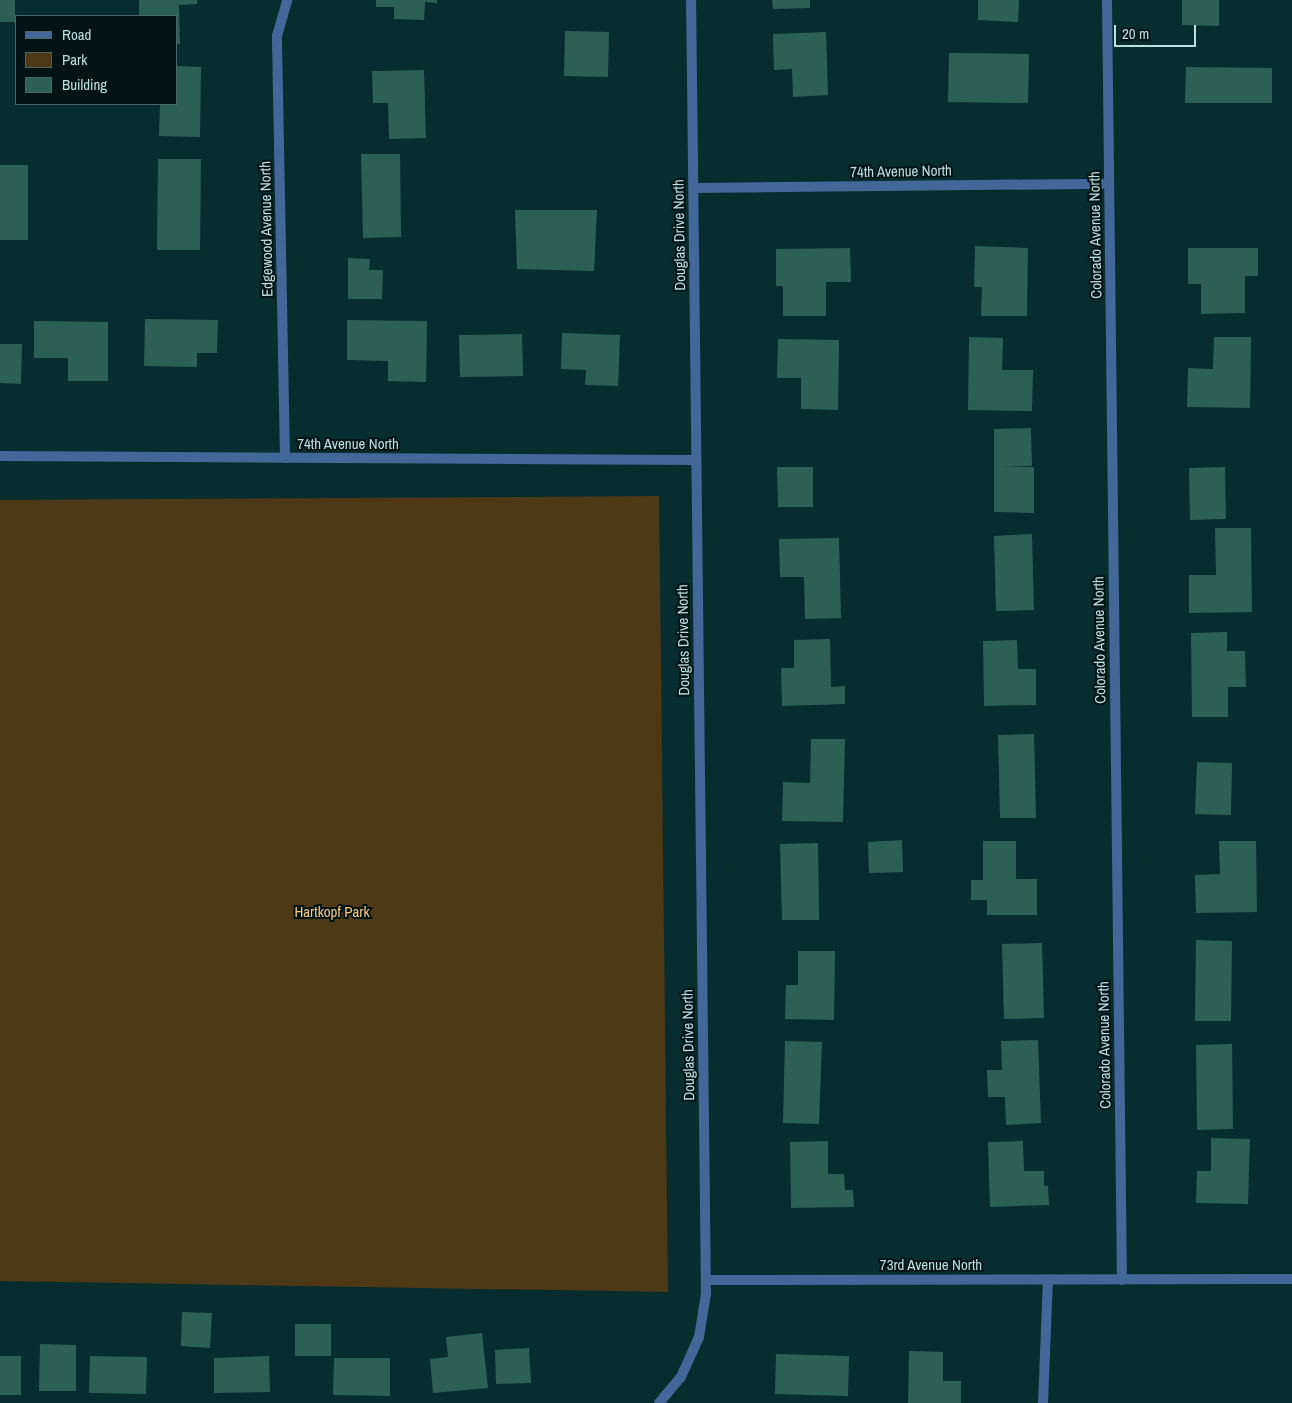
<!DOCTYPE html>
<html>
<head>
<meta charset="utf-8">
<style>
  body { margin:0 }
  #map { position:relative; width:1292px; height:1403px; overflow:hidden; background:#072d2e; font-family:"Archivo Narrow",sans-serif }
  div>[style] { position:absolute }
  .green>* { inset:0; background:#4e3917 }
  .building>* { inset:0; background:#2d6055 }
  .street>* { height:10px; margin:-5px; padding:0 5px; transform-origin:5px; border-radius:5px; background:#44679a }
  span { translate:-50% -50%; white-space:nowrap; text-align:center; line-height:1.15; -webkit-text-stroke:4px #001415; paint-order:stroke }
  .street-label { font-size:15px; color:#bedfe0 }
  .park-label { font-size:15px; color:#f5c77e }
  .legend { position:absolute; left:15px; top:15px; width:162px; height:90px; box-sizing:border-box; background:#001415; border:1px solid #4c6566; margin:0; padding:6px 9px; list-style:none; font-size:15px; color:#bedfe0 }
  .legend li { display:flex; align-items:center; gap:10px; height:25px }
  .legend b { width:25px; border:1px solid #4c6566 }
  .scale { position:absolute; left:1114px; top:25px; width:82px; height:22px; box-sizing:border-box; border:2px solid #bedfe0; border-top:0; padding-left:6px; font-size:15px; line-height:18px; white-space:nowrap; color:#bedfe0; -webkit-text-stroke:4px #001415; paint-order:stroke }
</style>
</head>
<body>
<div id="map">
  <div class="green">
    <div style="clip-path:polygon(659px 496px,668px 1292px,0 1281px,0 500px)"></div>
  </div>
  <div class="building">
    <div style="clip-path:polygon(0 0,15px 0,15px 22px,0 22px)"></div>
    <div style="clip-path:polygon(139px 0,197px 0,197px 4px,179px 5px,180px 44px,176px 44px,176px 16px,139px 16px)"></div>
    <div style="clip-path:polygon(376px 0,437px 0,437px 3px,425px 2px,424px 20px,394px 19px,394px 7px,376px 7px)"></div>
    <div style="clip-path:polygon(772px 0,810px 0,810px 8px,773px 9px)"></div>
    <div style="clip-path:polygon(978px 0,1019px 0,1018px 22px,978px 20px)"></div>
    <div style="clip-path:polygon(1182px 0,1219px 0,1219px 26px,1182px 25px)"></div>
    <div style="clip-path:polygon(565px 31px,609px 32px,608px 77px,564px 76px)"></div>
    <div style="clip-path:polygon(826px 32px,828px 95px,793px 97px,792px 69px,774px 70px,773px 34px)"></div>
    <div style="clip-path:polygon(949px 53px,1029px 54px,1028px 103px,948px 102px)"></div>
    <div style="clip-path:polygon(176px 66px,201px 67px,200px 137px,159px 136px,160px 104px,176px 104px)"></div>
    <div style="clip-path:polygon(1186px 67px,1272px 68px,1272px 103px,1185px 103px)"></div>
    <div style="clip-path:polygon(424px 70px,426px 138px,389px 139px,388px 103px,373px 103px,372px 71px)"></div>
    <div style="clip-path:polygon(361px 154px,400px 154px,401px 237px,363px 238px)"></div>
    <div style="clip-path:polygon(158px 159px,201px 159px,200px 250px,157px 250px)"></div>
    <div style="clip-path:polygon(0 165px,28px 165px,28px 240px,0 240px)"></div>
    <div style="clip-path:polygon(515px 210px,597px 210px,594px 271px,517px 269px)"></div>
    <div style="clip-path:polygon(975px 246px,1028px 248px,1027px 316px,981px 316px,982px 287px,974px 287px)"></div>
    <div style="clip-path:polygon(850px 248px,851px 282px,826px 282px,826px 316px,783px 316px,783px 286px,776px 286px,776px 249px)"></div>
    <div style="clip-path:polygon(1188px 248px,1258px 248px,1258px 276px,1245px 276px,1245px 313px,1201px 314px,1201px 284px,1188px 284px)"></div>
    <div style="clip-path:polygon(348px 258px,370px 259px,369px 270px,383px 270px,382px 299px,348px 299px)"></div>
    <div style="clip-path:polygon(145px 319px,218px 320px,217px 353px,197px 353px,197px 367px,144px 366px)"></div>
    <div style="clip-path:polygon(347px 320px,427px 321px,426px 382px,388px 381px,388px 361px,347px 360px)"></div>
    <div style="clip-path:polygon(34px 321px,108px 322px,108px 381px,68px 381px,68px 358px,34px 358px)"></div>
    <div style="clip-path:polygon(562px 333px,620px 335px,618px 386px,585px 385px,586px 370px,561px 369px)"></div>
    <div style="clip-path:polygon(522px 334px,523px 376px,460px 377px,459px 335px)"></div>
    <div style="clip-path:polygon(969px 337px,1003px 338px,1002px 370px,1033px 370px,1032px 411px,968px 410px)"></div>
    <div style="clip-path:polygon(1214px 337px,1251px 337px,1250px 408px,1187px 407px,1188px 368px,1213px 369px)"></div>
    <div style="clip-path:polygon(778px 339px,839px 340px,838px 410px,801px 409px,801px 378px,777px 378px)"></div>
    <div style="clip-path:polygon(0 344px,22px 344px,21px 384px,0 383px)"></div>
    <div style="clip-path:polygon(1031px 428px,1032px 466px,1002px 467px,1034px 467px,1034px 513px,994px 512px,994px 429px)"></div>
    <div style="clip-path:polygon(777px 467px,813px 467px,813px 507px,778px 507px)"></div>
    <div style="clip-path:polygon(1225px 467px,1226px 519px,1190px 520px,1189px 468px)"></div>
    <div style="clip-path:polygon(1215px 528px,1251px 528px,1252px 612px,1189px 613px,1189px 575px,1216px 575px)"></div>
    <div style="clip-path:polygon(1032px 534px,1034px 610px,996px 611px,994px 536px)"></div>
    <div style="clip-path:polygon(839px 538px,841px 618px,805px 619px,804px 577px,780px 577px,779px 539px)"></div>
    <div style="clip-path:polygon(1227px 632px,1227px 651px,1245px 651px,1246px 687px,1228px 687px,1228px 717px,1192px 717px,1191px 633px)"></div>
    <div style="clip-path:polygon(830px 639px,831px 687px,845px 686px,845px 704px,782px 706px,781px 668px,794px 668px,794px 640px)"></div>
    <div style="clip-path:polygon(1017px 640px,1018px 669px,1036px 669px,1036px 705px,984px 706px,983px 641px)"></div>
    <div style="clip-path:polygon(1034px 734px,1036px 818px,1000px 818px,998px 735px)"></div>
    <div style="clip-path:polygon(811px 739px,845px 739px,843px 822px,782px 821px,783px 782px,810px 783px)"></div>
    <div style="clip-path:polygon(1197px 762px,1232px 763px,1231px 815px,1195px 814px)"></div>
    <div style="clip-path:polygon(902px 840px,903px 872px,869px 873px,868px 842px)"></div>
    <div style="clip-path:polygon(983px 841px,1016px 841px,1016px 879px,1037px 879px,1037px 915px,987px 915px,987px 900px,971px 900px,971px 880px,983px 880px)"></div>
    <div style="clip-path:polygon(1219px 841px,1256px 841px,1257px 912px,1196px 913px,1195px 875px,1220px 874px)"></div>
    <div style="clip-path:polygon(818px 843px,819px 920px,782px 920px,780px 844px)"></div>
    <div style="clip-path:polygon(1196px 940px,1232px 941px,1231px 1021px,1195px 1021px)"></div>
    <div style="clip-path:polygon(1042px 943px,1044px 1018px,1004px 1019px,1002px 944px)"></div>
    <div style="clip-path:polygon(798px 951px,835px 951px,834px 1020px,785px 1019px,786px 985px,798px 985px)"></div>
    <div style="clip-path:polygon(1038px 1040px,1041px 1123px,1006px 1125px,1005px 1097px,988px 1097px,987px 1070px,1002px 1070px,1001px 1041px)"></div>
    <div style="clip-path:polygon(785px 1041px,822px 1042px,819px 1124px,783px 1123px)"></div>
    <div style="clip-path:polygon(1232px 1044px,1233px 1129px,1197px 1130px,1196px 1045px)"></div>
    <div style="clip-path:polygon(1211px 1138px,1250px 1139px,1248px 1204px,1196px 1203px,1197px 1171px,1211px 1171px)"></div>
    <div style="clip-path:polygon(828px 1141px,828px 1174px,844px 1174px,845px 1190px,853px 1190px,854px 1207px,791px 1208px,790px 1142px)"></div>
    <div style="clip-path:polygon(1023px 1141px,1024px 1171px,1044px 1171px,1044px 1186px,1048px 1186px,1049px 1205px,990px 1207px,988px 1142px)"></div>
    <div style="clip-path:polygon(182px 1312px,212px 1313px,210px 1348px,181px 1346px)"></div>
    <div style="clip-path:polygon(295px 1324px,331px 1324px,331px 1356px,295px 1356px)"></div>
    <div style="clip-path:polygon(482px 1333px,488px 1388px,433px 1393px,430px 1359px,448px 1357px,446px 1337px)"></div>
    <div style="clip-path:polygon(40px 1344px,76px 1345px,76px 1391px,39px 1391px)"></div>
    <div style="clip-path:polygon(529px 1348px,531px 1383px,496px 1384px,495px 1350px)"></div>
    <div style="clip-path:polygon(909px 1351px,943px 1352px,943px 1381px,961px 1381px,961px 1403px,908px 1403px)"></div>
    <div style="clip-path:polygon(776px 1354px,849px 1356px,848px 1396px,775px 1394px)"></div>
    <div style="clip-path:polygon(0 1356px,21px 1356px,21px 1395px,0 1395px)"></div>
    <div style="clip-path:polygon(90px 1356px,147px 1357px,146px 1394px,89px 1393px)"></div>
    <div style="clip-path:polygon(269px 1356px,270px 1392px,214px 1393px,214px 1358px)"></div>
    <div style="clip-path:polygon(334px 1358px,390px 1358px,390px 1396px,333px 1395px)"></div>
  </div>
  <div class="street">
    <div style="left:1107px;top:0;width:1280px;rotate:89.33deg"></div>
    <div style="left:694px;top:188px;width:415px;rotate:-0.6deg"></div>
    <div style="left:0;top:456px;width:696px;rotate:0.33deg"></div>
    <div style="left:285px;top:458px;width:422px;rotate:-91.1deg"></div>
    <div style="left:277px;top:36px;width:37px;rotate:-74deg"></div>
    <div style="left:706px;top:1280px;width:586px;rotate:-0.1deg"></div>
    <div style="left:659px;top:1403px;width:34px;rotate:-50deg"></div>
    <div style="left:681px;top:1377px;width:44px;rotate:-65.8deg"></div>
    <div style="left:699px;top:1337px;width:44px;rotate:-80.8deg"></div>
    <div style="left:706px;top:1294px;width:1294px;rotate:-90.66deg"></div>
    <div style="left:1043px;top:1403px;width:123px;rotate:-87.7deg"></div>
  </div>
  <div class="street-label">
    <span style="left:901px;top:171px;rotate:-1deg">74th Avenue North</span>
    <span style="left:266px;top:229px;rotate:-91deg">Edgewood Avenue North</span>
    <span style="left:679px;top:235px;rotate:-91deg">Douglas Drive North</span>
    <span style="left:1095px;top:235px;rotate:-91deg">Colorado Avenue North</span>
    <span style="left:348px;top:444px">74th Avenue North</span>
    <span style="left:683px;top:640px;rotate:-91deg">Douglas Drive North</span>
    <span style="left:1099px;top:640px;rotate:-91deg">Colorado Avenue North</span>
    <span style="left:688px;top:1045px;rotate:-91deg">Douglas Drive North</span>
    <span style="left:1104px;top:1045px;rotate:-91deg">Colorado Avenue North</span>
    <span style="left:931px;top:1265px">73rd Avenue North</span>
  </div>
  <div class="park-label">
    <span style="left:332px;top:912px">Hartkopf Park</span>
  </div>
  <ul class="legend">
  <li><b style="height:6px;background:#44679a"></b>Road</li>
  <li><b style="height:14px;background:#4e3917"></b>Park</li>
  <li><b style="height:14px;background:#2d6055"></b>Building</li>
  </ul>
  <div class="scale">20 m</div>
</div>
</body>
</html>
